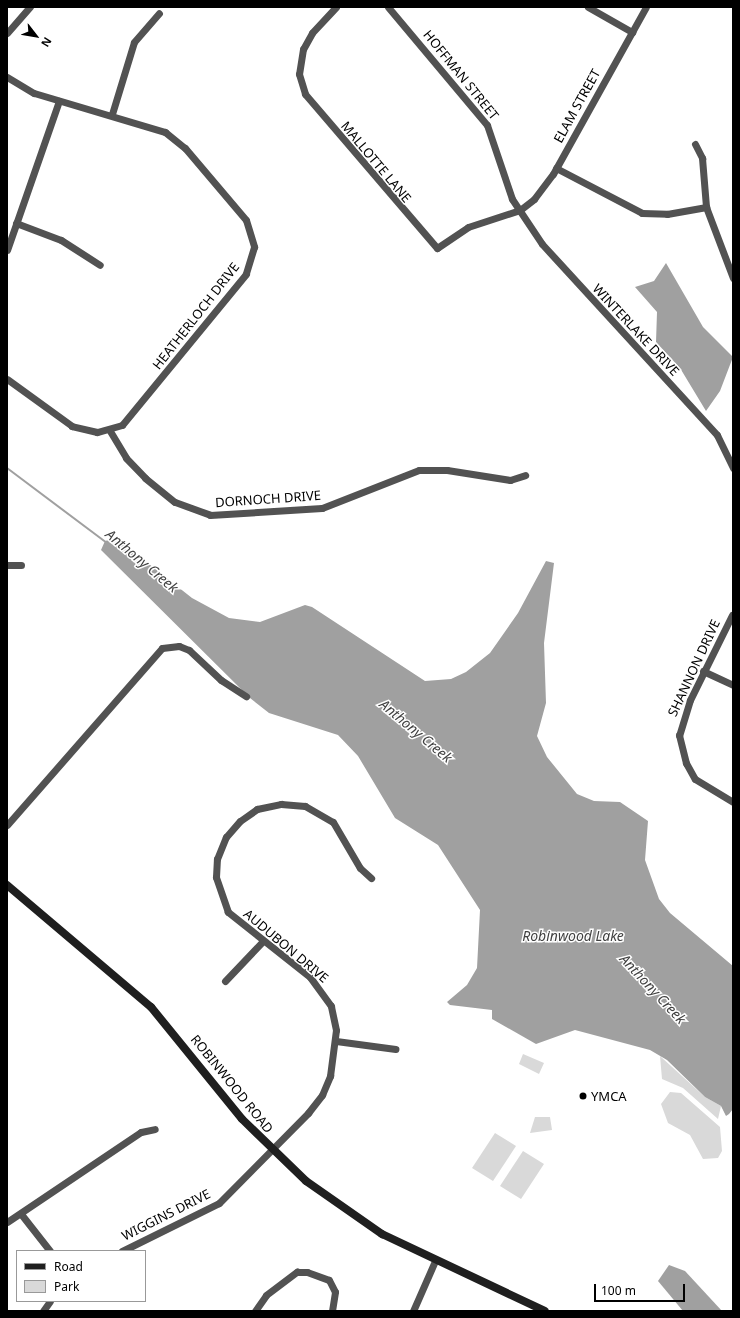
<!DOCTYPE html>
<html>
<head>
<meta charset="utf-8">
<style>
  body { margin:0 }
  #map { position:relative; width:740px; height:1318px; overflow:hidden; background:#fff; font-family:"Noto Sans",sans-serif }
  div>[style] { position:absolute }
  .green>* { inset:0; background:#d9d9d9 }
  .water>* { inset:0; background:#a0a0a0 }
  .stream>* { height:2px; margin:-1px; padding:0 1px; transform-origin:1px; border-radius:1px; background:#a0a0a0 }
  .minor>* { height:7px; margin:-3.5px; padding:0 3.5px; transform-origin:3.5px; border-radius:3.5px; background:#525252 }
  .secondary>* { height:8px; margin:-4px; padding:0 4px; transform-origin:4px; border-radius:4px; background:#1f1f1f }
  .dots>* { width:11px; height:11px; translate:-50% -50%; box-sizing:border-box; border:2px solid #fff; border-radius:50% }
  span { translate:-50% -50%; white-space:nowrap; text-align:center; line-height:1.15; -webkit-text-stroke:3px #fff; paint-order:stroke }
  .street-label { font-size:13px; color:#000 }
  .poi-label { font-size:13px; color:#000 }
  .left { translate:0 -50%; text-align:left }
  .water-label { font-size:14px; color:#414141; font-style:italic }
  .frame { position:absolute; inset:0; border:8px solid #000; pointer-events:none }
  .legend { position:absolute; left:16px; top:1250px; width:130px; height:52px; box-sizing:border-box; background:#fff; border:1px solid #999; margin:0; padding:5px 7px; list-style:none; font-size:12px; color:#000 }
  .legend li { display:flex; align-items:center; gap:8px; height:20px }
  .legend b { width:20px; border:1px solid #999 }
  .north { position:absolute; left:16px; top:16px; width:40px; height:40px; -webkit-text-stroke:3px #fff; paint-order:stroke; rotate:121deg; font-size:11px; font-weight:700; line-height:16px; text-align:center; color:#000 }
  .north::after { content:''; display:block; margin:auto; width:14px; height:18px; background:#000; clip-path:polygon(50% 0,100% 100%,50% 72%,0 100%) }
  .scale { position:absolute; left:594px; top:1284px; width:91px; height:18px; box-sizing:border-box; border:2px solid #000; border-top:0; padding-left:5px; font-size:12px; line-height:14px; white-space:nowrap; color:#000; -webkit-text-stroke:3px #fff; paint-order:stroke }
</style>
</head>
<body>
<div id="map">
  <div class="green">
    <div style="clip-path:polygon(523px 1054px,544px 1063px,539px 1074px,519px 1064px)"></div>
    <div style="clip-path:polygon(660px 1056px,705px 1097px,721px 1106px,718px 1119px,683px 1088px,662px 1079px)"></div>
    <div style="clip-path:polygon(670px 1092px,681px 1093px,720px 1127px,722px 1151px,718px 1158px,703px 1159px,690px 1135px,668px 1123px,661px 1104px)"></div>
    <div style="clip-path:polygon(535px 1117px,550px 1117px,552px 1130px,530px 1133px)"></div>
    <div style="clip-path:polygon(495px 1133px,516px 1146px,493px 1181px,472px 1168px)"></div>
    <div style="clip-path:polygon(523px 1151px,544px 1164px,521px 1199px,500px 1186px)"></div>
  </div>
  <div class="water">
    <div style="clip-path:polygon(666px 263px,703px 327px,733px 357px,720px 391px,706px 411px,680px 368px,656px 342px,657px 312px,635px 287px,654px 281px)"></div>
    <div style="clip-path:polygon(116px 538px,192px 598px,229px 618px,260px 622px,305px 605px,312px 607px,425px 681px,451px 679px,466px 672px,490px 653px,518px 613px,546px 561px,554px 563px,544px 643px,546px 703px,537px 736px,547px 757px,577px 794px,594px 801px,620px 802px,648px 821px,645px 860px,659px 899px,670px 913px,733px 966px,733px 1109px,729px 1114px,726px 1116px,721px 1106px,705px 1097px,667px 1060px,650px 1050px,575px 1030px,536px 1044px,492px 1019px,492px 1010px,450px 1005px,447px 1002px,467px 985px,477px 968px,480px 910px,438px 845px,395px 818px,358px 756px,338px 735px,269px 713px,250px 698px,101px 550px,105px 541px)"></div>
    <div style="clip-path:polygon(669px 1265px,685px 1271px,722px 1311px,683px 1311px,658px 1281px)"></div>
  </div>
  <div class="stream">
    <div style="left:7px;top:468px;width:125px;rotate:36.9deg"></div>
  </div>
  <div class="minor">
    <div style="left:336px;top:7px;width:35px;rotate:133deg"></div>
    <div style="left:312px;top:33px;width:18px;rotate:119deg"></div>
    <div style="left:303px;top:49px;width:25px;rotate:99deg"></div>
    <div style="left:299px;top:74px;width:21px;rotate:73deg"></div>
    <div style="left:305px;top:94px;width:203px;rotate:49.4deg"></div>
    <div style="left:437px;top:248px;width:37px;rotate:-34deg"></div>
    <div style="left:468px;top:227px;width:55px;rotate:-18.1deg"></div>
    <div style="left:520px;top:210px;width:18px;rotate:-38deg"></div>
    <div style="left:534px;top:199px;width:31px;rotate:-53deg"></div>
    <div style="left:553px;top:174px;width:191px;rotate:-60.9deg"></div>
    <div style="left:388px;top:7px;width:154px;rotate:50deg"></div>
    <div style="left:487px;top:125px;width:78px;rotate:71.3deg"></div>
    <div style="left:512px;top:199px;width:54px;rotate:56.3deg"></div>
    <div style="left:542px;top:244px;width:259px;rotate:47.5deg"></div>
    <div style="left:717px;top:435px;width:37px;rotate:64deg"></div>
    <div style="left:588px;top:7px;width:51px;rotate:29.6deg"></div>
    <div style="left:7px;top:33px;width:35px;rotate:-49deg"></div>
    <div style="left:7px;top:77px;width:31px;rotate:31deg"></div>
    <div style="left:34px;top:93px;width:137px;rotate:16.6deg"></div>
    <div style="left:165px;top:132px;width:26px;rotate:39deg"></div>
    <div style="left:185px;top:148px;width:94px;rotate:49.7deg"></div>
    <div style="left:246px;top:220px;width:28px;rotate:73deg"></div>
    <div style="left:254px;top:247px;width:28px;rotate:107deg"></div>
    <div style="left:246px;top:274px;width:195px;rotate:129.4deg"></div>
    <div style="left:122px;top:425px;width:26px;rotate:164deg"></div>
    <div style="left:97px;top:432px;width:26px;rotate:-167deg"></div>
    <div style="left:72px;top:426px;width:80px;rotate:-144.1deg"></div>
    <div style="left:112px;top:114px;width:75px;rotate:-73deg"></div>
    <div style="left:134px;top:42px;width:38px;rotate:-49deg"></div>
    <div style="left:695px;top:144px;width:16px;rotate:63deg"></div>
    <div style="left:702px;top:158px;width:49px;rotate:85.3deg"></div>
    <div style="left:706px;top:207px;width:76px;rotate:69.2deg"></div>
    <div style="left:556px;top:168px;width:97px;rotate:27.6deg"></div>
    <div style="left:642px;top:213px;width:25px;rotate:2deg"></div>
    <div style="left:667px;top:214px;width:40px;rotate:-10deg"></div>
    <div style="left:16px;top:223px;width:48px;rotate:20.7deg"></div>
    <div style="left:61px;top:240px;width:46px;rotate:32.7deg"></div>
    <div style="left:7px;top:250px;width:158px;rotate:-70.8deg"></div>
    <div style="left:110px;top:431px;width:31px;rotate:59deg"></div>
    <div style="left:126px;top:458px;width:28px;rotate:46deg"></div>
    <div style="left:145px;top:478px;width:38px;rotate:39deg"></div>
    <div style="left:175px;top:502px;width:37px;rotate:20deg"></div>
    <div style="left:210px;top:515px;width:112px;rotate:-3.6deg"></div>
    <div style="left:322px;top:508px;width:104px;rotate:-21.4deg"></div>
    <div style="left:419px;top:470px;width:28px"></div>
    <div style="left:447px;top:470px;width:64px;rotate:9deg"></div>
    <div style="left:510px;top:480px;width:16px;rotate:-18deg"></div>
    <div style="left:7px;top:565px;width:14px"></div>
    <div style="left:732px;top:615px;width:95px;rotate:116.3deg"></div>
    <div style="left:690px;top:700px;width:37px;rotate:107deg"></div>
    <div style="left:679px;top:735px;width:29px;rotate:76deg"></div>
    <div style="left:686px;top:763px;width:18px;rotate:61deg"></div>
    <div style="left:695px;top:779px;width:44px;rotate:31.2deg"></div>
    <div style="left:703px;top:671px;width:33px;rotate:25deg"></div>
    <div style="left:7px;top:825px;width:235px;rotate:-48.8deg"></div>
    <div style="left:162px;top:648px;width:17px;rotate:-7deg"></div>
    <div style="left:179px;top:646px;width:11px;rotate:22deg"></div>
    <div style="left:189px;top:650px;width:44px;rotate:43.2deg"></div>
    <div style="left:221px;top:680px;width:30px;rotate:33deg"></div>
    <div style="left:225px;top:981px;width:54px;rotate:-46.5deg"></div>
    <div style="left:336px;top:1041px;width:60px;rotate:7.7deg"></div>
    <div style="left:21px;top:1214px;width:47px;rotate:51.9deg"></div>
    <div style="left:7px;top:1222px;width:161px;rotate:-33.9deg"></div>
    <div style="left:141px;top:1132px;width:14px;rotate:-12deg"></div>
    <div style="left:122px;top:1251px;width:108px;rotate:-26.3deg"></div>
    <div style="left:219px;top:1203px;width:127px;rotate:-45.3deg"></div>
    <div style="left:308px;top:1113px;width:23px;rotate:-52deg"></div>
    <div style="left:322px;top:1095px;width:21px;rotate:-67deg"></div>
    <div style="left:330px;top:1076px;width:46px;rotate:-82.6deg"></div>
    <div style="left:336px;top:1030px;width:25px;rotate:-102deg"></div>
    <div style="left:331px;top:1006px;width:36px;rotate:-126deg"></div>
    <div style="left:310px;top:977px;width:105px;rotate:-141.6deg"></div>
    <div style="left:228px;top:912px;width:37px;rotate:-109deg"></div>
    <div style="left:216px;top:877px;width:18px;rotate:-87deg"></div>
    <div style="left:217px;top:859px;width:24px;rotate:-68deg"></div>
    <div style="left:226px;top:837px;width:21px;rotate:-49deg"></div>
    <div style="left:240px;top:821px;width:21px;rotate:-35deg"></div>
    <div style="left:257px;top:809px;width:25px;rotate:-12deg"></div>
    <div style="left:281px;top:804px;width:24px;rotate:5deg"></div>
    <div style="left:305px;top:806px;width:32px;rotate:30deg"></div>
    <div style="left:333px;top:822px;width:53px;rotate:59.6deg"></div>
    <div style="left:360px;top:868px;width:15px;rotate:42deg"></div>
    <div style="left:43px;top:1311px;width:12px;rotate:-55deg"></div>
    <div style="left:255px;top:1311px;width:19px;rotate:-55deg"></div>
    <div style="left:266px;top:1295px;width:39px;rotate:-37deg"></div>
    <div style="left:297px;top:1272px;width:10px"></div>
    <div style="left:307px;top:1272px;width:23px;rotate:20deg"></div>
    <div style="left:329px;top:1280px;width:13px;rotate:63deg"></div>
    <div style="left:335px;top:1292px;width:19px;rotate:99deg"></div>
    <div style="left:413px;top:1311px;width:55px;rotate:-66.3deg"></div>
  </div>
  <div class="secondary">
    <div style="left:7px;top:885px;width:189px;rotate:40.3deg"></div>
    <div style="left:151px;top:1007px;width:144px;rotate:50.9deg"></div>
    <div style="left:242px;top:1119px;width:89px;rotate:44.1deg"></div>
    <div style="left:306px;top:1181px;width:93px;rotate:34.9deg"></div>
    <div style="left:382px;top:1234px;width:180px;rotate:25.3deg"></div>
  </div>
  <div class="dots">
    <div style="left:583px;top:1096px;background:#000"></div>
  </div>
  <div class="street-label">
    <span style="left:461px;top:75px;rotate:51deg">HOFFMAN STREET</span>
    <span style="left:577px;top:106px;rotate:-61deg">ELAM STREET</span>
    <span style="left:376px;top:162px;rotate:50deg">MALLOTTE LANE</span>
    <span style="left:196px;top:316px;rotate:-52deg">HEATHERLOCH DRIVE</span>
    <span style="left:636px;top:330px;rotate:47deg">WINTERLAKE DRIVE</span>
    <span style="left:268px;top:499px;rotate:-4deg">DORNOCH DRIVE</span>
    <span style="left:694px;top:668px;rotate:-65deg">SHANNON DRIVE</span>
    <span style="left:286px;top:946px;rotate:40deg">AUDUBON DRIVE</span>
    <span style="left:232px;top:1084px;rotate:51deg">ROBINWOOD ROAD</span>
    <span style="left:166px;top:1215px;rotate:-27deg">WIGGINS DRIVE</span>
  </div>
  <div class="poi-label">
    <span class="left" style="left:591px;top:1096px">YMCA</span>
  </div>
  <div class="water-label">
    <span style="left:142px;top:561px;rotate:40deg">Anthony Creek</span>
    <span style="left:416px;top:731px;rotate:40deg">Anthony Creek</span>
    <span style="left:573px;top:936px">Robinwood Lake</span>
    <span style="left:653px;top:989px;rotate:47deg">Anthony Creek</span>
  </div>
  <div class="frame"></div>
  <ul class="legend">
  <li><b style="height:5px;background:#1f1f1f"></b>Road</li>
  <li><b style="height:11px;background:#d9d9d9"></b>Park</li>
  </ul>
  <div class="north">N</div>
  <div class="scale">100 m</div>
</div>
</body>
</html>
